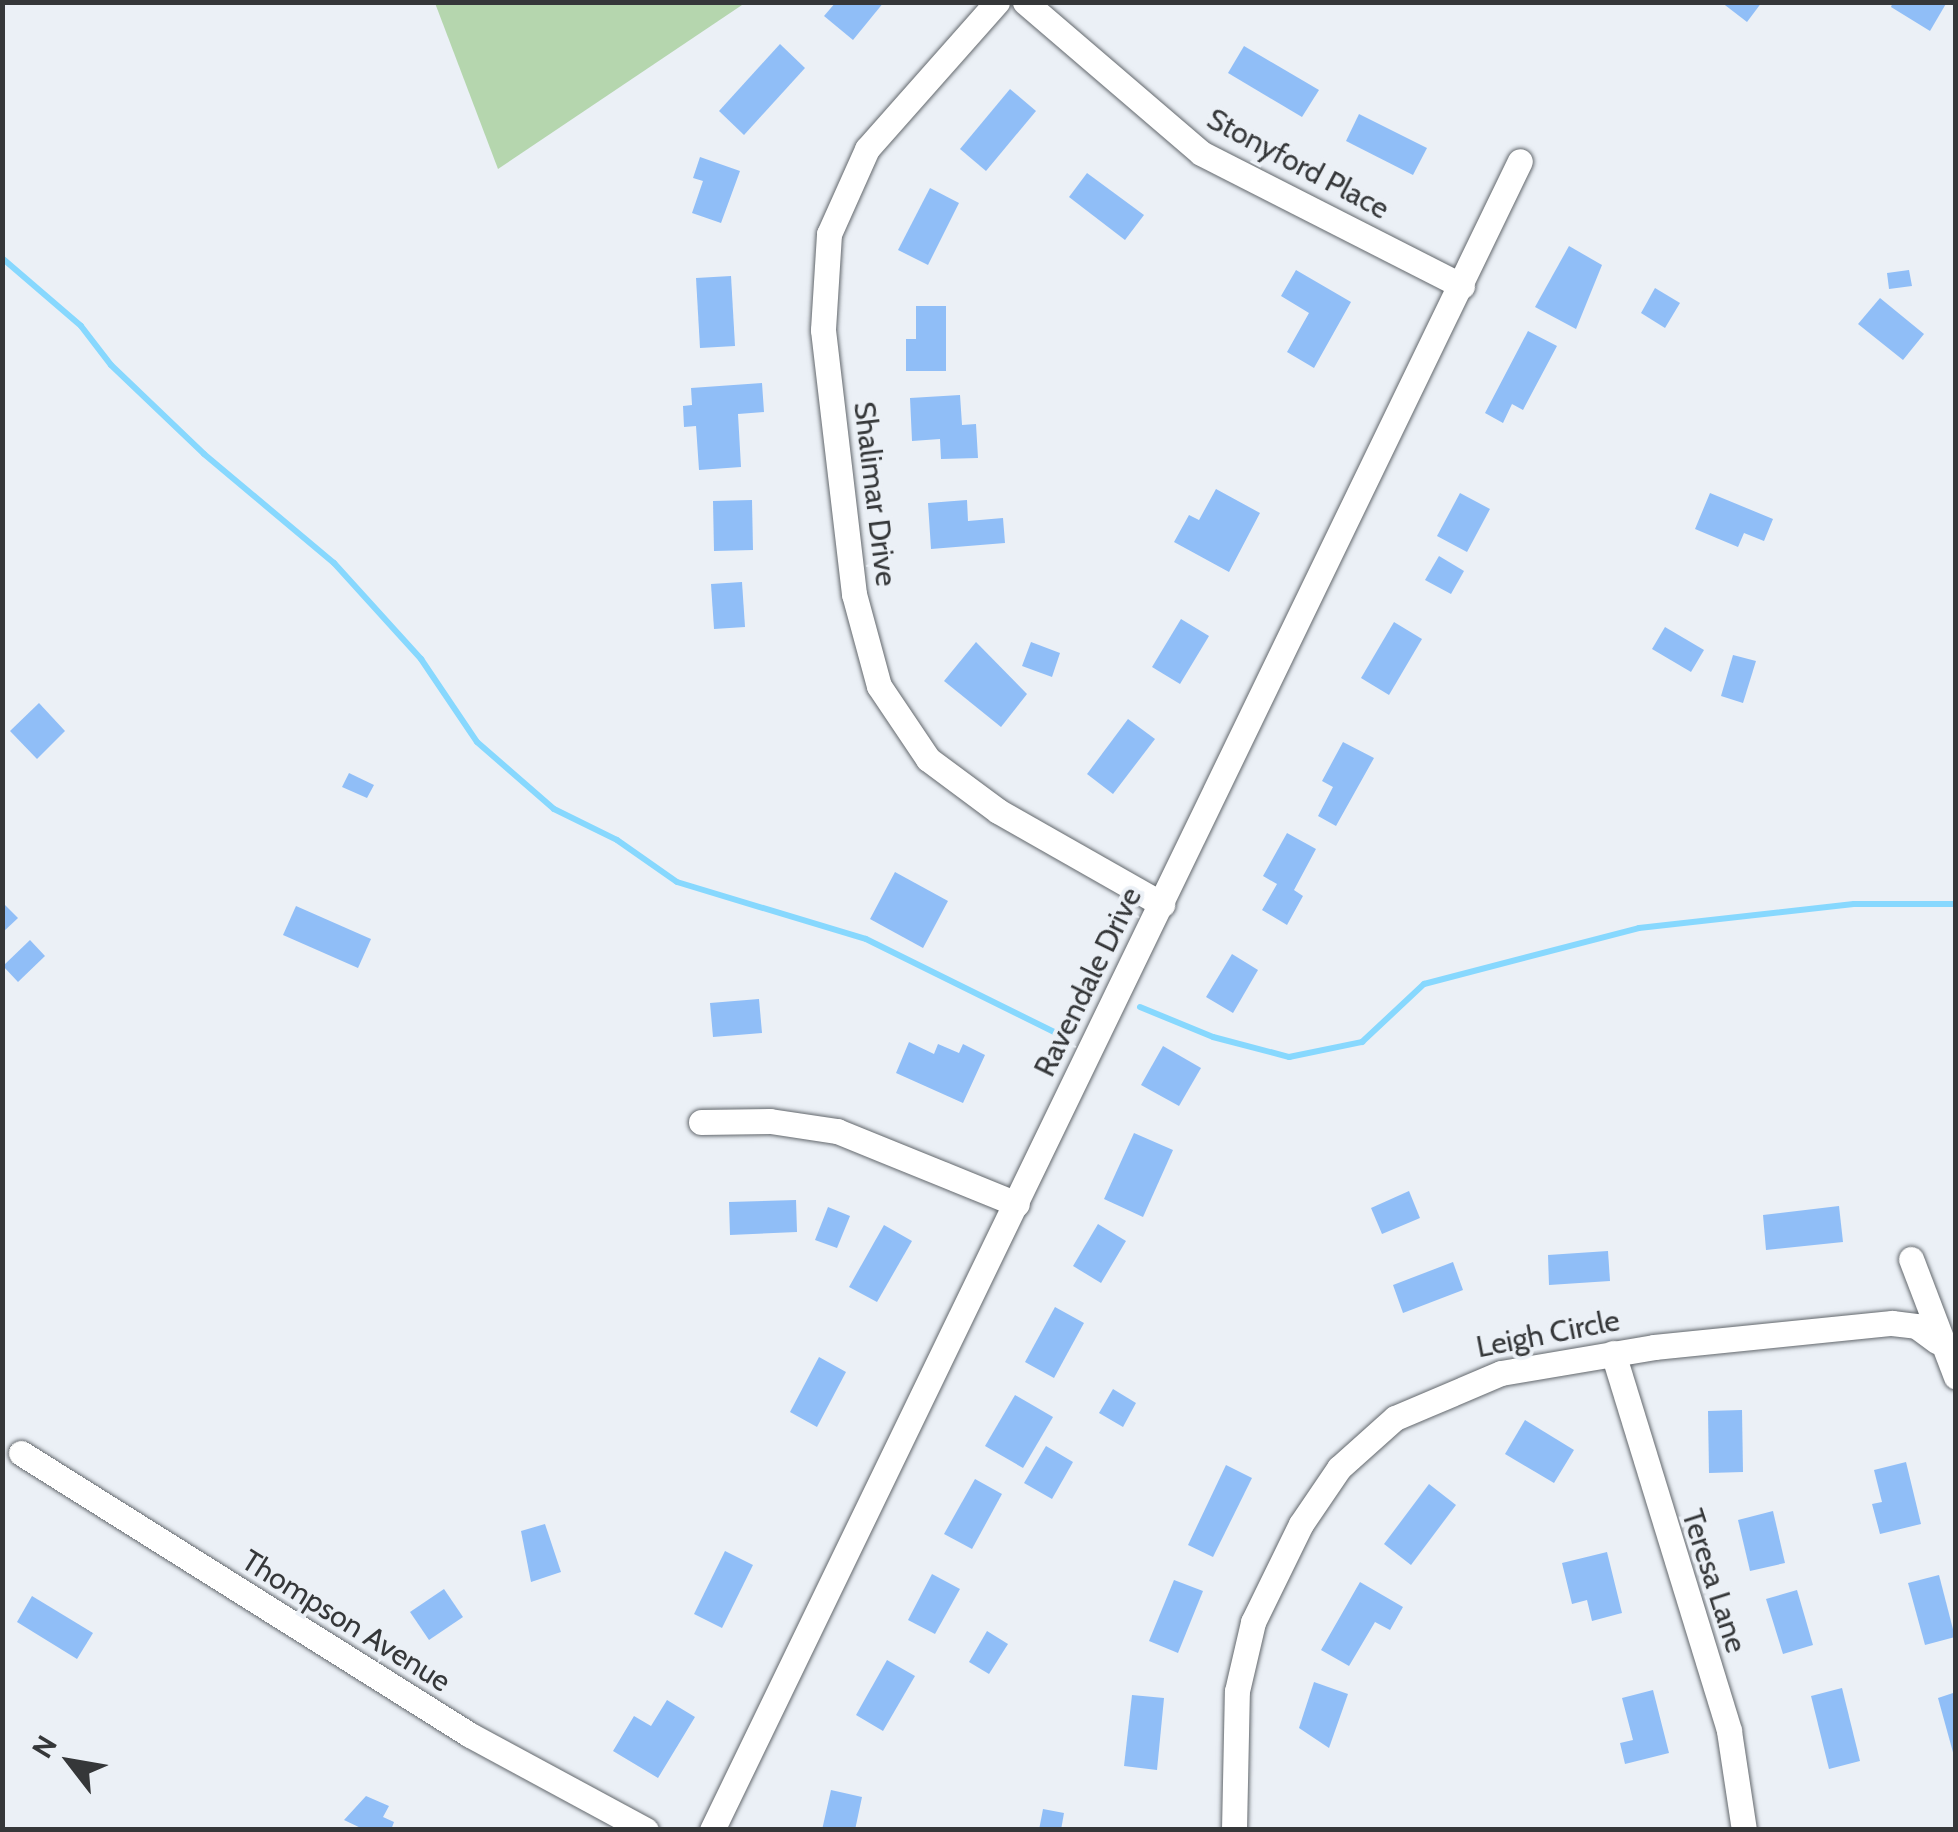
<!DOCTYPE html>
<html>
<head>
<meta charset="utf-8">
<style>
  body { margin:0 }
  #map { position:relative; width:1958px; height:1832px; overflow:hidden; background:#ebf0f6; font-family:Cabin,sans-serif }
  div>[style] { position:absolute }
  .green>* { inset:0; background:#b5d6ae }
  .stream>* { height:6px; margin:-3px; padding:0 3px; transform-origin:3px; border-radius:3px; background:#87d8fe }
  .building>* { inset:0; background:#90bef7 }
  .roads { filter:drop-shadow(0 0 2px #63686d) drop-shadow(0 0 2px #63686d) }
  .minor>* { height:25px; margin:-12.5px; padding:0 12.5px; transform-origin:12.5px; border-radius:12.5px; background:#fff }
  span { translate:-50% -50%; white-space:nowrap; text-align:center; line-height:1.15; -webkit-text-stroke:8px #ebf0f6; paint-order:stroke }
  .street-label { font-size:30px; color:#353739 }
  .frame { position:absolute; inset:0; border:5px solid #353739; pointer-events:none }
  .north { position:absolute; left:20px; top:1712px; width:100px; height:100px; -webkit-text-stroke:8px #ebf0f6; paint-order:stroke; rotate:301deg; font-size:28px; font-weight:700; line-height:40px; text-align:center; color:#353739 }
  .north::after { content:''; display:block; margin:auto; width:35px; height:45px; background:#353739; clip-path:polygon(50% 0,100% 100%,50% 72%,0 100%) }
</style>
</head>
<body>
<div id="map">
  <div class="green">
    <div style="clip-path:polygon(435px 3px,745px 3px,498px 169px)"></div>
  </div>
  <div class="stream">
    <div style="left:2px;top:258px;width:104px;rotate:40.7deg"></div>
    <div style="left:81px;top:326px;width:49px;rotate:52.4deg"></div>
    <div style="left:111px;top:365px;width:129px;rotate:43.7deg"></div>
    <div style="left:204px;top:454px;width:170px;rotate:40deg"></div>
    <div style="left:334px;top:563px;width:130px;rotate:47.8deg"></div>
    <div style="left:421px;top:659px;width:100px;rotate:56deg"></div>
    <div style="left:477px;top:742px;width:102px;rotate:41deg"></div>
    <div style="left:554px;top:809px;width:70px;rotate:26.2deg"></div>
    <div style="left:617px;top:840px;width:73px;rotate:35deg"></div>
    <div style="left:677px;top:882px;width:197px;rotate:16.8deg"></div>
    <div style="left:866px;top:939px;width:219px;rotate:26.3deg"></div>
    <div style="left:1140px;top:1007px;width:79px;rotate:22.3deg"></div>
    <div style="left:1213px;top:1037px;width:79px;rotate:14.7deg"></div>
    <div style="left:1289px;top:1057px;width:75px;rotate:-11.6deg"></div>
    <div style="left:1362px;top:1042px;width:85px;rotate:-43.1deg"></div>
    <div style="left:1424px;top:984px;width:222px;rotate:-14.6deg"></div>
    <div style="left:1639px;top:928px;width:216px;rotate:-6.4deg"></div>
    <div style="left:1854px;top:904px;width:102px"></div>
  </div>
  <div class="building">
    <div style="clip-path:polygon(836px 2px,884px 2px,853px 40px,824px 16px)"></div>
    <div style="clip-path:polygon(1721px 2px,1762px 2px,1747px 22px)"></div>
    <div style="clip-path:polygon(1893px 2px,1947px 2px,1930px 31px,1891px 7px)"></div>
    <div style="clip-path:polygon(780px 44px,805px 68px,744px 135px,719px 111px)"></div>
    <div style="clip-path:polygon(1244px 46px,1319px 90px,1302px 117px,1228px 73px)"></div>
    <div style="clip-path:polygon(1010px 89px,1036px 111px,986px 171px,960px 149px)"></div>
    <div style="clip-path:polygon(1359px 114px,1427px 148px,1413px 175px,1346px 141px)"></div>
    <div style="clip-path:polygon(700px 157px,740px 171px,721px 223px,692px 213px,703px 181px,693px 178px)"></div>
    <div style="clip-path:polygon(1087px 173px,1144px 215px,1125px 240px,1069px 197px)"></div>
    <div style="clip-path:polygon(930px 188px,959px 203px,928px 265px,898px 250px)"></div>
    <div style="clip-path:polygon(1569px 246px,1602px 265px,1576px 329px,1535px 307px)"></div>
    <div style="clip-path:polygon(1296px 270px,1351px 302px,1314px 368px,1287px 352px,1309px 313px,1281px 296px)"></div>
    <div style="clip-path:polygon(1909px 270px,1912px 286px,1889px 289px,1887px 273px)"></div>
    <div style="clip-path:polygon(731px 276px,735px 346px,700px 348px,696px 278px)"></div>
    <div style="clip-path:polygon(1655px 288px,1680px 303px,1665px 328px,1641px 313px)"></div>
    <div style="clip-path:polygon(1880px 298px,1924px 334px,1903px 360px,1858px 324px)"></div>
    <div style="clip-path:polygon(916px 306px,946px 306px,946px 371px,906px 371px,906px 339px,916px 339px)"></div>
    <div style="clip-path:polygon(1528px 331px,1557px 346px,1523px 410px,1512px 404px,1503px 423px,1485px 413px)"></div>
    <div style="clip-path:polygon(762px 383px,764px 412px,738px 414px,741px 467px,699px 470px,696px 426px,684px 427px,683px 406px,692px 405px,691px 388px)"></div>
    <div style="clip-path:polygon(960px 395px,962px 425px,976px 424px,978px 458px,941px 459px,940px 439px,912px 441px,910px 398px)"></div>
    <div style="clip-path:polygon(1216px 489px,1260px 513px,1229px 572px,1174px 542px,1189px 515px,1199px 520px)"></div>
    <div style="clip-path:polygon(1460px 493px,1490px 509px,1467px 552px,1437px 536px)"></div>
    <div style="clip-path:polygon(1710px 493px,1773px 519px,1764px 541px,1744px 533px,1738px 547px,1695px 529px)"></div>
    <div style="clip-path:polygon(752px 500px,753px 550px,714px 551px,713px 501px)"></div>
    <div style="clip-path:polygon(967px 500px,968px 521px,1003px 518px,1005px 543px,931px 549px,928px 503px)"></div>
    <div style="clip-path:polygon(1439px 556px,1464px 571px,1451px 594px,1425px 580px)"></div>
    <div style="clip-path:polygon(742px 582px,745px 627px,714px 629px,711px 584px)"></div>
    <div style="clip-path:polygon(1181px 619px,1209px 636px,1180px 684px,1152px 667px)"></div>
    <div style="clip-path:polygon(1394px 622px,1422px 639px,1389px 695px,1361px 678px)"></div>
    <div style="clip-path:polygon(1665px 627px,1704px 650px,1691px 672px,1652px 649px)"></div>
    <div style="clip-path:polygon(976px 642px,1027px 694px,1001px 727px,944px 681px)"></div>
    <div style="clip-path:polygon(1031px 642px,1060px 653px,1052px 677px,1022px 666px)"></div>
    <div style="clip-path:polygon(1733px 655px,1756px 661px,1743px 703px,1721px 696px)"></div>
    <div style="clip-path:polygon(39px 703px,65px 731px,37px 759px,10px 731px)"></div>
    <div style="clip-path:polygon(1128px 719px,1155px 739px,1113px 794px,1087px 774px)"></div>
    <div style="clip-path:polygon(1343px 742px,1374px 758px,1336px 826px,1318px 816px,1333px 787px,1322px 781px)"></div>
    <div style="clip-path:polygon(349px 773px,374px 785px,367px 798px,342px 787px)"></div>
    <div style="clip-path:polygon(1287px 833px,1316px 849px,1294px 890px,1303px 896px,1287px 925px,1262px 910px,1277px 884px,1263px 876px)"></div>
    <div style="clip-path:polygon(895px 872px,948px 901px,923px 948px,870px 919px)"></div>
    <div style="clip-path:polygon(2px 902px,18px 918px,2px 933px)"></div>
    <div style="clip-path:polygon(296px 906px,371px 939px,358px 968px,283px 935px)"></div>
    <div style="clip-path:polygon(30px 940px,45px 956px,18px 982px,3px 966px)"></div>
    <div style="clip-path:polygon(1232px 954px,1258px 970px,1233px 1013px,1206px 997px)"></div>
    <div style="clip-path:polygon(759px 999px,762px 1033px,713px 1037px,710px 1003px)"></div>
    <div style="clip-path:polygon(909px 1042px,934px 1054px,938px 1044px,959px 1053px,963px 1044px,985px 1055px,963px 1103px,896px 1073px)"></div>
    <div style="clip-path:polygon(1163px 1046px,1201px 1068px,1179px 1106px,1141px 1085px)"></div>
    <div style="clip-path:polygon(1134px 1133px,1173px 1150px,1143px 1217px,1104px 1199px)"></div>
    <div style="clip-path:polygon(1409px 1191px,1420px 1218px,1382px 1234px,1371px 1208px)"></div>
    <div style="clip-path:polygon(796px 1200px,797px 1232px,730px 1235px,729px 1202px)"></div>
    <div style="clip-path:polygon(1839px 1206px,1843px 1242px,1766px 1250px,1763px 1215px)"></div>
    <div style="clip-path:polygon(828px 1207px,850px 1216px,837px 1248px,815px 1240px)"></div>
    <div style="clip-path:polygon(1098px 1224px,1126px 1241px,1101px 1283px,1073px 1266px)"></div>
    <div style="clip-path:polygon(884px 1225px,912px 1241px,877px 1302px,849px 1287px)"></div>
    <div style="clip-path:polygon(1608px 1251px,1610px 1281px,1549px 1285px,1548px 1255px)"></div>
    <div style="clip-path:polygon(1453px 1262px,1463px 1290px,1403px 1313px,1393px 1285px)"></div>
    <div style="clip-path:polygon(1055px 1307px,1084px 1323px,1054px 1378px,1025px 1362px)"></div>
    <div style="clip-path:polygon(819px 1357px,846px 1372px,817px 1427px,790px 1412px)"></div>
    <div style="clip-path:polygon(1113px 1389px,1136px 1403px,1123px 1427px,1099px 1413px)"></div>
    <div style="clip-path:polygon(1015px 1395px,1053px 1417px,1023px 1468px,985px 1446px)"></div>
    <div style="clip-path:polygon(1742px 1410px,1743px 1472px,1709px 1473px,1708px 1411px)"></div>
    <div style="clip-path:polygon(1525px 1420px,1574px 1450px,1554px 1483px,1505px 1454px)"></div>
    <div style="clip-path:polygon(1046px 1446px,1073px 1462px,1052px 1499px,1024px 1483px)"></div>
    <div style="clip-path:polygon(1906px 1462px,1921px 1524px,1880px 1534px,1872px 1504px,1882px 1502px,1874px 1470px)"></div>
    <div style="clip-path:polygon(1226px 1465px,1252px 1478px,1213px 1557px,1188px 1545px)"></div>
    <div style="clip-path:polygon(975px 1479px,1002px 1494px,972px 1549px,944px 1534px)"></div>
    <div style="clip-path:polygon(1429px 1484px,1456px 1505px,1411px 1565px,1384px 1544px)"></div>
    <div style="clip-path:polygon(1773px 1511px,1785px 1563px,1750px 1571px,1738px 1520px)"></div>
    <div style="clip-path:polygon(545px 1524px,561px 1572px,531px 1582px,521px 1531px)"></div>
    <div style="clip-path:polygon(725px 1551px,753px 1565px,722px 1628px,694px 1614px)"></div>
    <div style="clip-path:polygon(1607px 1552px,1622px 1613px,1592px 1621px,1587px 1600px,1572px 1604px,1562px 1563px)"></div>
    <div style="clip-path:polygon(932px 1574px,960px 1589px,935px 1634px,908px 1620px)"></div>
    <div style="clip-path:polygon(1939px 1575px,1955px 1637px,1925px 1645px,1908px 1583px)"></div>
    <div style="clip-path:polygon(1174px 1580px,1203px 1591px,1178px 1653px,1149px 1641px)"></div>
    <div style="clip-path:polygon(1360px 1582px,1403px 1607px,1390px 1630px,1375px 1622px,1349px 1666px,1321px 1650px)"></div>
    <div style="clip-path:polygon(444px 1589px,463px 1617px,429px 1640px,410px 1612px)"></div>
    <div style="clip-path:polygon(1797px 1590px,1813px 1645px,1783px 1654px,1766px 1599px)"></div>
    <div style="clip-path:polygon(32px 1596px,93px 1633px,77px 1659px,17px 1622px)"></div>
    <div style="clip-path:polygon(987px 1631px,1008px 1644px,989px 1674px,969px 1662px)"></div>
    <div style="clip-path:polygon(887px 1660px,915px 1676px,883px 1731px,856px 1715px)"></div>
    <div style="clip-path:polygon(1314px 1682px,1348px 1694px,1329px 1748px,1299px 1728px)"></div>
    <div style="clip-path:polygon(1842px 1688px,1860px 1761px,1829px 1769px,1811px 1696px)"></div>
    <div style="clip-path:polygon(1653px 1690px,1669px 1753px,1625px 1764px,1620px 1743px,1633px 1740px,1622px 1698px)"></div>
    <div style="clip-path:polygon(1956px 1692px,1956px 1755px,1954px 1756px,1938px 1698px)"></div>
    <div style="clip-path:polygon(1132px 1695px,1164px 1698px,1157px 1770px,1124px 1766px)"></div>
    <div style="clip-path:polygon(667px 1700px,695px 1717px,658px 1778px,613px 1751px,634px 1716px,651px 1726px)"></div>
    <div style="clip-path:polygon(831px 1790px,862px 1797px,855px 1830px,822px 1830px)"></div>
    <div style="clip-path:polygon(366px 1796px,389px 1806px,383px 1817px,394px 1822px,391px 1830px,365px 1830px,344px 1820px)"></div>
    <div style="clip-path:polygon(1043px 1809px,1064px 1813px,1061px 1830px,1039px 1830px)"></div>
  </div>
  <div class="roads">
    <div class="minor">
      <div style="left:997px;top:2px;width:196px;rotate:131.5deg"></div>
      <div style="left:867px;top:149px;width:93px;rotate:114.1deg"></div>
      <div style="left:829px;top:234px;width:96px;rotate:93.6deg"></div>
      <div style="left:823px;top:330px;width:266px;rotate:83.3deg"></div>
      <div style="left:854px;top:594px;width:95px;rotate:74.8deg"></div>
      <div style="left:879px;top:686px;width:88px;rotate:56.1deg"></div>
      <div style="left:928px;top:759px;width:87px;rotate:36.6deg"></div>
      <div style="left:998px;top:811px;width:189px;rotate:29.6deg"></div>
      <div style="left:1025px;top:2px;width:232px;rotate:40.6deg"></div>
      <div style="left:1201px;top:153px;width:293px;rotate:27deg"></div>
      <div style="left:701px;top:1122px;width:69px;rotate:-0.8deg"></div>
      <div style="left:770px;top:1121px;width:68px;rotate:8.5deg"></div>
      <div style="left:837px;top:1131px;width:194px;rotate:22.1deg"></div>
      <div style="left:1911px;top:1259px;width:126px;rotate:69.1deg"></div>
      <div style="left:1613px;top:1353px;width:395px;rotate:72.9deg"></div>
      <div style="left:1729px;top:1731px;width:100px;rotate:81.4deg"></div>
      <div style="left:21px;top:1453px;width:530px;rotate:32.13deg"></div>
      <div style="left:470px;top:1735px;width:200px;rotate:28.4deg"></div>
      <div style="left:712px;top:1830px;width:1854px;rotate:-64.17deg"></div>
      <div style="left:1234px;top:1830px;width:139px;rotate:-88.8deg"></div>
      <div style="left:1237px;top:1691px;width:71px;rotate:-76.9deg"></div>
      <div style="left:1253px;top:1622px;width:109px;rotate:-63.9deg"></div>
      <div style="left:1301px;top:1524px;width:68px;rotate:-55.8deg"></div>
      <div style="left:1339px;top:1468px;width:75px;rotate:-41.8deg"></div>
      <div style="left:1395px;top:1418px;width:115px;rotate:-23deg"></div>
      <div style="left:1501px;top:1373px;width:155px;rotate:-9.6deg"></div>
      <div style="left:1654px;top:1347px;width:239px;rotate:-5.8deg"></div>
      <div style="left:1892px;top:1323px;width:24px;rotate:7deg"></div>
      <div style="left:1916px;top:1326px;width:26px;rotate:36deg"></div>
    </div>
  </div>
  <div class="street-label">
    <span style="left:1298px;top:164px;rotate:28deg">Stonyford Place</span>
    <span style="left:875px;top:494px;rotate:83deg">Shalimar Drive</span>
    <span style="left:1088px;top:982px;rotate:-64deg">Ravendale Drive</span>
    <span style="left:1548px;top:1334px;rotate:-11deg">Leigh Circle</span>
    <span style="left:1714px;top:1581px;rotate:72deg">Teresa Lane</span>
    <span style="left:346px;top:1621px;rotate:32deg">Thompson Avenue</span>
  </div>
  <div class="frame"></div>
  <div class="north">N</div>
</div>
</body>
</html>
